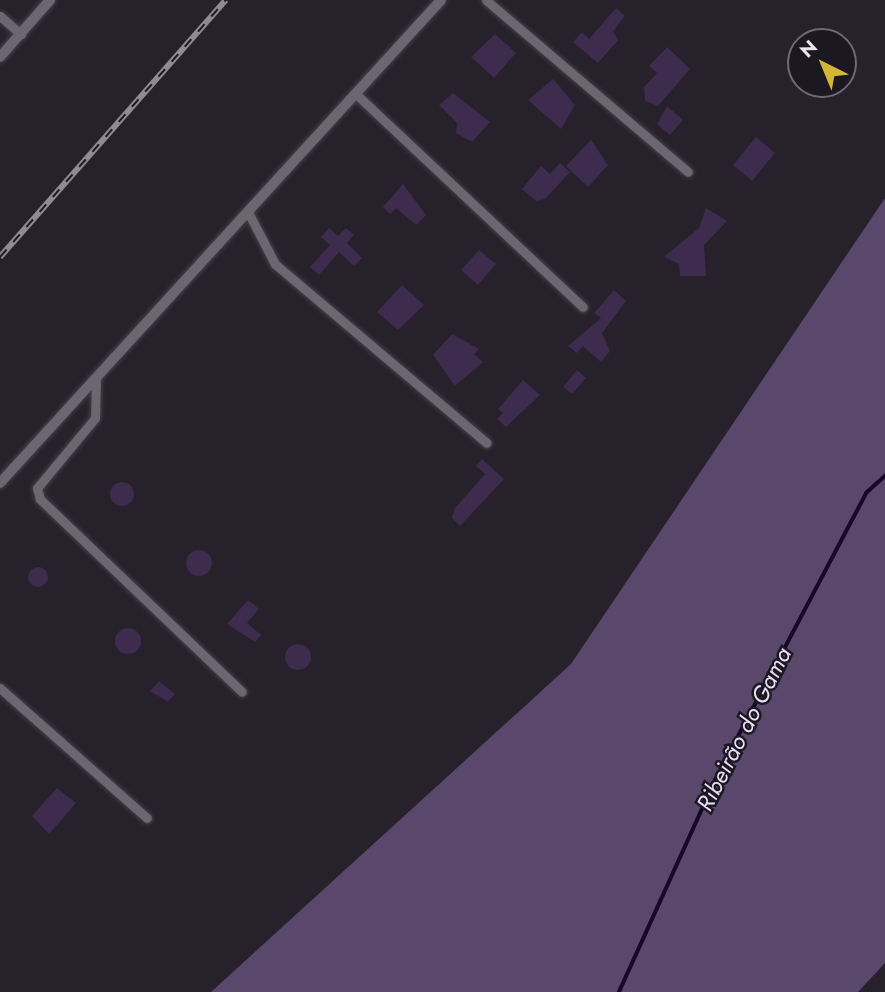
<!DOCTYPE html>
<html>
<head>
<meta charset="utf-8">
<style>
  body { margin:0 }
  #map { position:relative; width:885px; height:992px; overflow:hidden; background:#26212a; font-family:Jost,sans-serif }
  div>[style] { position:absolute }
  .forest>* { inset:0; background:#59486c }
  .stream>* { height:3.5px; margin:-1.75px; padding:0 1.75px; transform-origin:1.75px; border-radius:1.75px; background:#180726 }
  .building>* { inset:0; background:#3d2c4e }
  .round { border-radius:50% }
  .roads { filter:drop-shadow(0 0 2px #434047) drop-shadow(0 0 2px #434047) }
  .minor>* { height:9px; margin:-4.5px; padding:0 4.5px; transform-origin:4.5px; border-radius:4.5px; background:#6b6671 }
  .tertiary>* { height:10px; margin:-5px; padding:0 5px; transform-origin:5px; border-radius:5px; background:#6b6671 }
  .rail>* { height:6px; margin-top:-3px; transform-origin:0; background:repeating-linear-gradient(90deg,#1c1821 0 10px,#8f8b93 0 20px); box-sizing:border-box; border-block:2px solid #8f8b93 }
  span { translate:-50% -50%; white-space:nowrap; text-align:center; line-height:1.15; -webkit-text-stroke:5px #1c1821; paint-order:stroke }
  .water-label { font-size:23px; color:#e9ddf7; font-style:italic }
  .north { position:absolute; left:787px; top:28px; width:70px; height:70px; box-sizing:border-box; background:#1c1821; border:2px solid #6e6a73; border-radius:50%; rotate:317deg; font-size:19px; font-weight:700; line-height:28px; text-align:center; color:#e9e6ed }
  .north::after { content:''; display:block; margin:auto; width:24px; height:32px; background:#d3b635; clip-path:polygon(50% 0,100% 100%,50% 72%,0 100%) }
</style>
</head>
<body>
<div id="map">
  <div class="forest">
    <div style="clip-path:polygon(885px 198px,885px 963px,858px 992px,211px 992px,571px 664px)"></div>
  </div>
  <div class="stream">
    <div style="left:619px;top:992px;width:233px;rotate:-65.6deg"></div>
    <div style="left:715px;top:780px;width:324px;rotate:-62.2deg"></div>
    <div style="left:866px;top:493px;width:25px;rotate:-42deg"></div>
  </div>
  <div class="building">
    <div style="clip-path:polygon(616px 8px,625px 16px,613px 31px,618px 40px,598px 63px,573px 42px,582px 32px,589px 39px)"></div>
    <div style="clip-path:polygon(495px 34px,516px 53px,494px 78px,471px 57px)"></div>
    <div style="clip-path:polygon(667px 47px,690px 69px,658px 106px,645px 101px,644px 87px,657px 73px,649px 66px)"></div>
    <div style="clip-path:polygon(553px 79px,575px 105px,561px 129px,528px 100px)"></div>
    <div style="clip-path:polygon(453px 93px,490px 122px,472px 142px,456px 133px,457px 123px,439px 105px)"></div>
    <div style="clip-path:polygon(667px 106px,683px 120px,670px 135px,657px 124px)"></div>
    <div style="clip-path:polygon(756px 137px,775px 153px,752px 181px,733px 165px)"></div>
    <div style="clip-path:polygon(591px 140px,608px 165px,588px 187px,566px 166px)"></div>
    <div style="clip-path:polygon(560px 163px,570px 172px,545px 199px,536px 201px,522px 189px,541px 166px,550px 174px)"></div>
    <div style="clip-path:polygon(403px 184px,426px 215px,416px 225px,396px 208px,390px 214px,383px 207px)"></div>
    <div style="clip-path:polygon(706px 208px,727px 221px,704px 245px,706px 276px,680px 276px,679px 264px,664px 257px,699px 228px)"></div>
    <div style="clip-path:polygon(329px 228px,338px 236px,346px 228px,354px 235px,347px 243px,362px 258px,354px 266px,339px 252px,319px 275px,310px 267px,330px 245px,321px 237px)"></div>
    <div style="clip-path:polygon(479px 250px,496px 264px,478px 285px,461px 270px)"></div>
    <div style="clip-path:polygon(402px 285px,424px 305px,398px 330px,377px 312px)"></div>
    <div style="clip-path:polygon(614px 290px,626px 301px,602px 333px,610px 351px,601px 362px,583px 346px,577px 353px,568px 346px,601px 318px,594px 313px)"></div>
    <div style="clip-path:polygon(452px 334px,479px 349px,474px 354px,483px 362px,455px 386px,433px 355px)"></div>
    <div style="clip-path:polygon(577px 370px,586px 378px,572px 394px,563px 387px)"></div>
    <div style="clip-path:polygon(523px 380px,540px 395px,506px 427px,497px 419px,503px 413px,498px 409px)"></div>
    <div style="clip-path:polygon(482px 459px,504px 479px,460px 526px,452px 518px,455px 508px,485px 474px,476px 466px)"></div>
    <div class="round" style="left:110px;top:482px;width:24px;height:24px"></div>
    <div class="round" style="left:186px;top:550px;width:26px;height:26px"></div>
    <div class="round" style="left:28px;top:567px;width:20px;height:20px"></div>
    <div style="clip-path:polygon(248px 600px,259px 609px,247px 623px,261px 635px,255px 642px,227px 624px)"></div>
    <div class="round" style="left:115px;top:628px;width:26px;height:26px"></div>
    <div class="round" style="left:285px;top:644px;width:26px;height:26px"></div>
    <div style="clip-path:polygon(159px 681px,175px 694px,168px 702px,150px 691px)"></div>
    <div style="clip-path:polygon(57px 788px,76px 803px,49px 834px,32px 816px)"></div>
  </div>
  <div class="roads">
    <div class="minor">
      <div style="left:486px;top:0;width:265px;rotate:40.4deg"></div>
      <div style="left:0;top:16px;width:28px;rotate:41deg"></div>
      <div style="left:356px;top:94px;width:311px;rotate:43.2deg"></div>
      <div style="left:249px;top:214px;width:56px;rotate:62.5deg"></div>
      <div style="left:275px;top:264px;width:277px;rotate:40.2deg"></div>
      <div style="left:96px;top:378px;width:40px;rotate:91.4deg"></div>
      <div style="left:95px;top:418px;width:91px;rotate:129.6deg"></div>
      <div style="left:37px;top:488px;width:11px;rotate:75deg"></div>
      <div style="left:40px;top:499px;width:279px;rotate:43.7deg"></div>
      <div style="left:0;top:688px;width:196px;rotate:41.5deg"></div>
    </div>
    <div class="tertiary">
      <div style="left:0;top:57px;width:76px;rotate:-48.7deg"></div>
      <div style="left:0;top:483px;width:654px;rotate:-47.6deg"></div>
    </div>
  </div>
  <div class="rail">
    <div style="left:0;top:257px;width:342px;rotate:-48.7deg"></div>
  </div>
  <div class="water-label">
    <span style="left:744px;top:729px;rotate:-63deg">Ribeirão do Gama</span>
  </div>
  <div class="north">N</div>
</div>
</body>
</html>
